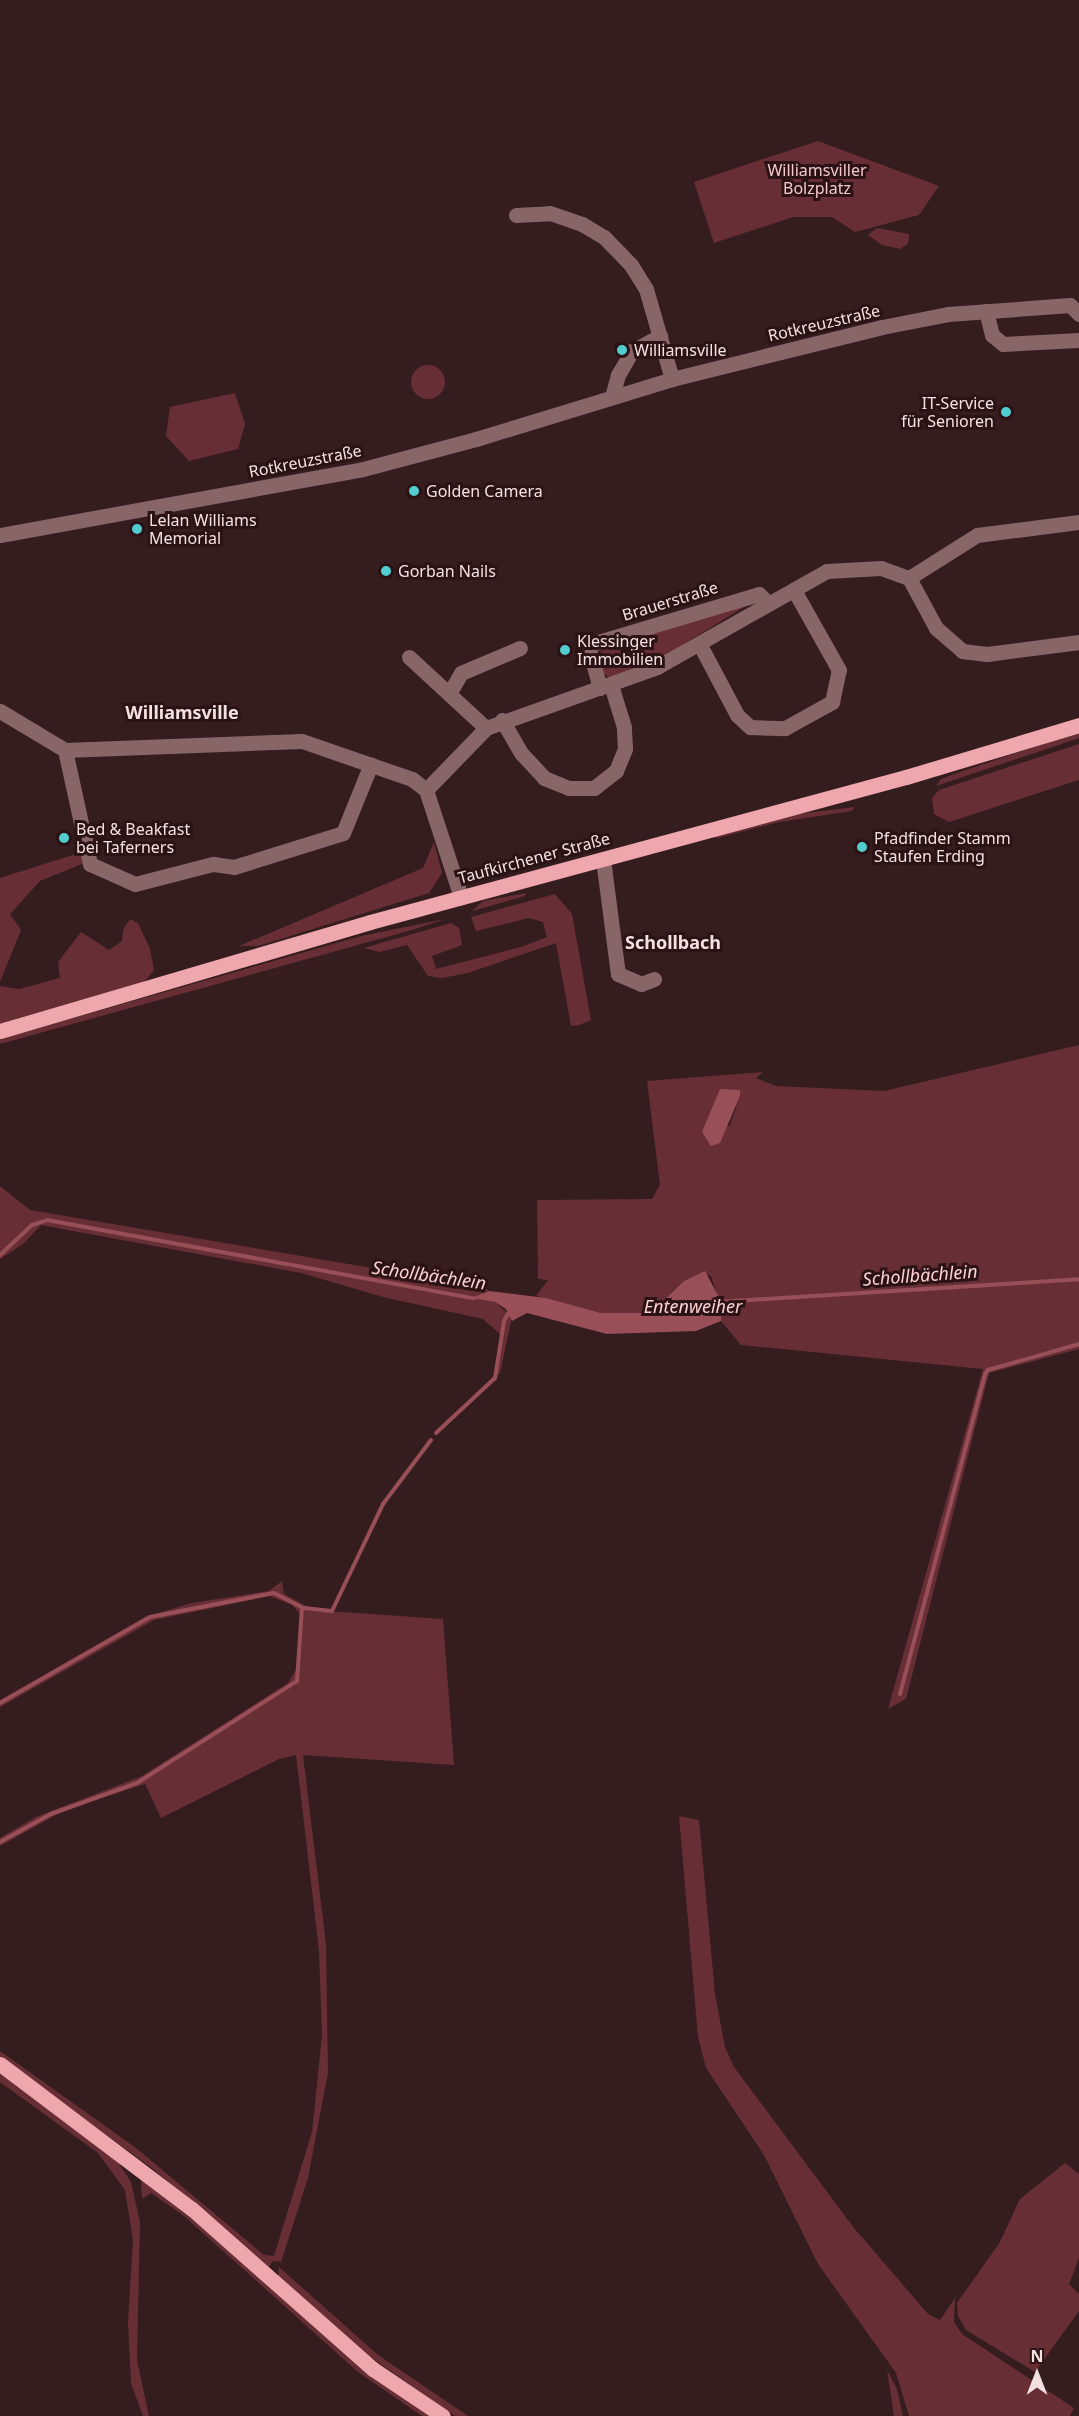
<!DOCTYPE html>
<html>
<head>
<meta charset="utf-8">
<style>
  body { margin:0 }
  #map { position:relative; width:1079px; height:2416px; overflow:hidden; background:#351c1f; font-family:"Noto Sans",sans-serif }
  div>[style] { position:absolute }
  .green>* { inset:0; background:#672f35 }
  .round { border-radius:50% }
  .water>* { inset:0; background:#984f57 }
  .stream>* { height:4px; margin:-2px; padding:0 2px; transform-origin:2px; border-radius:2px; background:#984f57 }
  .minor>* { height:15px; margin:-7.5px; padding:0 7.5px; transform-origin:7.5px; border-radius:7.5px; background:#886668 }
  .major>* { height:15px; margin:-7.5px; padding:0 7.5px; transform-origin:7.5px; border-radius:7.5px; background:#eea7ac }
  .dots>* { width:16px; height:16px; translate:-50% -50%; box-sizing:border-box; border:3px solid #2b1315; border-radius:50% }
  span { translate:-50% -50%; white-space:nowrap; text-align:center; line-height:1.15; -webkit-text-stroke:6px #2b1315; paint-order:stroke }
  .park-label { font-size:16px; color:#f4c7ca }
  .street-label { font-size:16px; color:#f3e1e2 }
  .poi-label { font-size:16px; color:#f3e1e2 }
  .left { translate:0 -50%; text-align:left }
  .right { translate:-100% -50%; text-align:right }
  .neighbourhood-label { font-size:18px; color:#f3e1e2; font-weight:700 }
  .water-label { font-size:18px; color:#fdd0d3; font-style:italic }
  .north { position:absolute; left:1007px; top:2344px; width:60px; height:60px; -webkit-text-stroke:4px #2b1315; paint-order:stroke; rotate:0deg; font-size:16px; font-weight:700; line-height:24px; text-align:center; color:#f3e1e2 }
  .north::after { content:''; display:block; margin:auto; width:21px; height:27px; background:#f3e1e2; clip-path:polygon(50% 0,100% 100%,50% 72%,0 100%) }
</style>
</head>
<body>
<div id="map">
  <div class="green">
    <div style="clip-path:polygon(818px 141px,939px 186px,919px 215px,855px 232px,832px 217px,793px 217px,714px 243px,694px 182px)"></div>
    <div style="clip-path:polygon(877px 228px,909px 234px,908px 244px,900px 249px,882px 245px,868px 235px)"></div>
    <div class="round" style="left:411px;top:365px;width:34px;height:34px"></div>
    <div style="clip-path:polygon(235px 393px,245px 424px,238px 449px,189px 461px,166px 436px,170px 407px)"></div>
    <div style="clip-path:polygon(749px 604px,661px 658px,611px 679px,601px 672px,597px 656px,606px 645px)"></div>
    <div style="clip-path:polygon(1079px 732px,1079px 738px,936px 786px,941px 779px,957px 773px)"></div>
    <div style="clip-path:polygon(1079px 744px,1079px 780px,949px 822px,934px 814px,932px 798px,939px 790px)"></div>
    <div style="clip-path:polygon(854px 807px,852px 811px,779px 822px,717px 838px,710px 836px,782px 816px)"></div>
    <div style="clip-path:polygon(434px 842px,442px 873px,429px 893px,258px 946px,239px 946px,423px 868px)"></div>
    <div style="clip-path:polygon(82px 852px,82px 864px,40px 881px,10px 914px,21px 930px,0 982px,0 878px)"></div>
    <div style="clip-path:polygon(526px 893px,525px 896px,472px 911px,483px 901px)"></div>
    <div style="clip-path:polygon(555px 894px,572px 914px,591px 1020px,579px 1025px,571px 1026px,556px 943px,468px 973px,442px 978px,428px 976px,407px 945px,379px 952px,364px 948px,0 1052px,451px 923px,459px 928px,462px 945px,432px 956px,436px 969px,521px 947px,547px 937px,543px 922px,529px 918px,476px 931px,471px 917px)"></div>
    <div style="clip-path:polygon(130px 919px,138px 923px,150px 949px,154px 970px,146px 980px,136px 986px,0 1024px,0 986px,19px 989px,60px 978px,58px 962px,81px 932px,109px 950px,122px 941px,123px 930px)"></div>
    <div style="clip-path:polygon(445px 919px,412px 930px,0 1044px,0 1039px,361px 936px)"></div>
    <div style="clip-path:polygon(evenodd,1079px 1045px,1079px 1349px,989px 1373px,906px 1699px,888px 1709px,983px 1369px,741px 1345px,721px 1321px,721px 1307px,711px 1276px,702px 1273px,684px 1281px,655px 1309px,642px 1313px,601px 1313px,536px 1296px,548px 1280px,538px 1279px,537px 1200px,652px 1199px,660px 1185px,647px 1081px,763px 1072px,756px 1078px,776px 1086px,884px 1091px,1079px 1045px,740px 1096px,730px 1125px,704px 1137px,740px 1096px)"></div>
    <div style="clip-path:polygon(0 1186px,30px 1210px,484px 1287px,489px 1291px,472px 1298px,495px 1302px,512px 1317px,500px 1373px,437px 1434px,447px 1420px,494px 1379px,501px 1335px,483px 1319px,383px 1297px,301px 1273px,41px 1225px,23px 1244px,0 1259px)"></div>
    <div style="clip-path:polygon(282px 1581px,284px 1594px,313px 1610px,443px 1619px,454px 1765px,303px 1755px,326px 1944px,328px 2073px,308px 2178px,281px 2262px,273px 2261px,268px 2268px,153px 2169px,0 2057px,0 2051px,136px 2148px,264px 2255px,274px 2256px,312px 2132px,322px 2035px,319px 1951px,296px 1755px,279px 1759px,161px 1818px,145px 1784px,65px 1810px,0 1846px,0 1838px,36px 1817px,142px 1776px,288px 1683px,297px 1668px,301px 1615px,292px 1605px,270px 1596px,154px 1620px,0 1707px,0 1700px,145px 1617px,192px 1603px,269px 1591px)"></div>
    <div style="clip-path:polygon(679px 1816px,699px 1820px,715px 1994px,725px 2047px,734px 2067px,854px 2228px,928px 2314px,940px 2320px,955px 2298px,954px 2322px,962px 2334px,1074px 2408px,1070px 2416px,909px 2416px,896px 2373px,818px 2264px,764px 2155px,706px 2068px,698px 2037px)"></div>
    <div style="clip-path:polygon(0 2072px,116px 2159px,131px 2182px,140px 2222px,137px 2360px,149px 2416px,143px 2416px,131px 2383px,128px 2322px,133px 2240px,125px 2190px,98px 2153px,0 2082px)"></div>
    <div style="clip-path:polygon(1065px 2163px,1079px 2174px,1079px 2258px,1069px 2284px,1079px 2294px,1079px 2311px,1035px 2372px,966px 2330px,958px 2316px,957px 2303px,1000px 2242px,1020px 2199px)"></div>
    <div style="clip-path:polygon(141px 2179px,199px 2225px,341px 2351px,430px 2416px,422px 2416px,358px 2372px,184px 2216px,151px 2193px,142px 2199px)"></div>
    <div style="clip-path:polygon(279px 2267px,378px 2355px,468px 2416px,455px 2416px,359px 2349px,278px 2277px)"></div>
    <div style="clip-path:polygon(887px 2370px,897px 2389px,903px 2416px,894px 2416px)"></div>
  </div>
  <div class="water">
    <div style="clip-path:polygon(720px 1089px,740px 1090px,740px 1096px,720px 1143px,711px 1146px,702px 1132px)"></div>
    <div style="clip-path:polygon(705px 1271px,721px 1301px,721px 1321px,696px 1331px,607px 1334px,527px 1313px,512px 1321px,506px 1309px,495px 1302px,471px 1298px,489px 1291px,546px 1298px,601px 1313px,642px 1313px,655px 1309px,684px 1281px)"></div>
  </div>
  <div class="stream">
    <div style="left:0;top:1255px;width:44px;rotate:-43.2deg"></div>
    <div style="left:32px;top:1225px;width:16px;rotate:-18deg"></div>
    <div style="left:47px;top:1220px;width:434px;rotate:10.4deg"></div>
    <div style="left:718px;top:1302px;width:362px;rotate:-3.6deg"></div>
    <div style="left:436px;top:1433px;width:81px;rotate:-43deg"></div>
    <div style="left:495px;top:1378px;width:58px;rotate:-81deg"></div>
    <div style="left:504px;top:1321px;width:13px;rotate:-61deg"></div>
    <div style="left:900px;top:1694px;width:331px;rotate:-75.1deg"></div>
    <div style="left:985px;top:1374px;width:5px;rotate:-53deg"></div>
    <div style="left:988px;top:1370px;width:95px;rotate:-15.9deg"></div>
    <div style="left:0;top:1703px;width:173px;rotate:-29.8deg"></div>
    <div style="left:150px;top:1617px;width:126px;rotate:-11deg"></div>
    <div style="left:274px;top:1593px;width:34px;rotate:27deg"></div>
    <div style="left:304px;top:1608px;width:28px;rotate:6deg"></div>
    <div style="left:332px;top:1611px;width:119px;rotate:-64.5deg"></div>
    <div style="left:383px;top:1504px;width:80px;rotate:-53.1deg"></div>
    <div style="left:0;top:1842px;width:58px;rotate:-28.8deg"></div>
    <div style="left:51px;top:1814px;width:91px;rotate:-19.8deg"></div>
    <div style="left:137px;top:1783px;width:190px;rotate:-32.5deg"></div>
    <div style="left:297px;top:1681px;width:73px;rotate:-86.1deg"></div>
  </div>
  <div class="minor">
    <div style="left:516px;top:215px;width:34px;rotate:-3deg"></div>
    <div style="left:550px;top:213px;width:34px;rotate:19deg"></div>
    <div style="left:582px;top:224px;width:26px;rotate:31deg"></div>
    <div style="left:604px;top:237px;width:39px;rotate:46deg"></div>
    <div style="left:631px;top:265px;width:28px;rotate:58deg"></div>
    <div style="left:646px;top:289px;width:94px;rotate:73.9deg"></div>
    <div style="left:986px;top:311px;width:25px;rotate:76deg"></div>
    <div style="left:992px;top:335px;width:14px;rotate:39deg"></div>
    <div style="left:1003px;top:344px;width:76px;rotate:-3deg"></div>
    <div style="left:612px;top:397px;width:23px;rotate:-75deg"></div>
    <div style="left:618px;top:375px;width:28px;rotate:-60deg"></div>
    <div style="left:632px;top:351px;width:32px;rotate:-28deg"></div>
    <div style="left:0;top:535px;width:369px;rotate:-10.3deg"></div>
    <div style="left:363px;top:469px;width:117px;rotate:-14.9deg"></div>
    <div style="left:476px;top:439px;width:205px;rotate:-17deg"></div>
    <div style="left:672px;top:379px;width:216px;rotate:-13.9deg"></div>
    <div style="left:882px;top:327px;width:67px;rotate:-11.1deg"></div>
    <div style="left:948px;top:314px;width:122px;rotate:-4.2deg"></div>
    <div style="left:1070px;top:305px;width:13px;rotate:45deg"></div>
    <div style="left:909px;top:578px;width:80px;rotate:-32.3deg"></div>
    <div style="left:977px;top:535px;width:103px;rotate:-7.3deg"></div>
    <div style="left:700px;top:645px;width:79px;rotate:62.1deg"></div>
    <div style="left:737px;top:715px;width:18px;rotate:43deg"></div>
    <div style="left:750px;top:727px;width:35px;rotate:2deg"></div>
    <div style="left:785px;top:728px;width:54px;rotate:-29deg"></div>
    <div style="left:832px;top:702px;width:33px;rotate:-78deg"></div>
    <div style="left:839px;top:670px;width:92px;rotate:-119.4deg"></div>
    <div style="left:409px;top:657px;width:105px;rotate:42.7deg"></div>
    <div style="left:600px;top:688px;width:45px;rotate:-105.6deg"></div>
    <div style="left:588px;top:645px;width:178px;rotate:-16.6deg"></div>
    <div style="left:759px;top:594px;width:13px;rotate:45deg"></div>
    <div style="left:450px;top:692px;width:22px;rotate:-60deg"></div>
    <div style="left:461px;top:673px;width:64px;rotate:-23deg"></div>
    <div style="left:0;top:711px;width:76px;rotate:31deg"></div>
    <div style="left:65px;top:750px;width:237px;rotate:-2.2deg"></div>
    <div style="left:302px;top:741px;width:116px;rotate:19.1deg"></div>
    <div style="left:412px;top:779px;width:18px;rotate:38deg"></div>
    <div style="left:426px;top:790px;width:113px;rotate:71.9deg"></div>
    <div style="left:502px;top:720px;width:39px;rotate:60deg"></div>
    <div style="left:522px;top:754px;width:33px;rotate:47deg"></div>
    <div style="left:544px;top:778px;width:27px;rotate:22deg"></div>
    <div style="left:569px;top:788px;width:25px"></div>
    <div style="left:594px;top:788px;width:28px;rotate:-38deg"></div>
    <div style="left:616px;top:771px;width:24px;rotate:-68deg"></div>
    <div style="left:625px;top:749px;width:22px;rotate:-93deg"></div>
    <div style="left:624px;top:727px;width:44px;rotate:-107.2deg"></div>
    <div style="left:65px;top:750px;width:117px;rotate:77.6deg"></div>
    <div style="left:90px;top:864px;width:49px;rotate:24deg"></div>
    <div style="left:135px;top:884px;width:81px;rotate:-14.4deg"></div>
    <div style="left:213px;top:864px;width:21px;rotate:8deg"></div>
    <div style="left:234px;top:867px;width:114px;rotate:-17.3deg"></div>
    <div style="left:343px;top:833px;width:74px;rotate:-67.9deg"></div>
    <div style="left:426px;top:790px;width:86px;rotate:-45.9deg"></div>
    <div style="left:486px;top:728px;width:182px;rotate:-19.6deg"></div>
    <div style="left:657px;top:667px;width:195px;rotate:-29.5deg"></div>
    <div style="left:827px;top:571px;width:54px;rotate:-3.2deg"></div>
    <div style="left:881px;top:568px;width:30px;rotate:20deg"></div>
    <div style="left:909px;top:578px;width:57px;rotate:61.6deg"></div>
    <div style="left:936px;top:628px;width:35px;rotate:41deg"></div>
    <div style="left:962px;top:651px;width:25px;rotate:7deg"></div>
    <div style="left:987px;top:654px;width:93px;rotate:-7.4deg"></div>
    <div style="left:603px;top:859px;width:116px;rotate:82.6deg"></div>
    <div style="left:618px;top:974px;width:25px;rotate:23deg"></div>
    <div style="left:641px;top:984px;width:14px;rotate:-21deg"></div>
  </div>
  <div class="major">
    <div style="left:0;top:1031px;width:386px;rotate:-16.4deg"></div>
    <div style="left:370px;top:922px;width:555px;rotate:-15.14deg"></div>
    <div style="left:906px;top:777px;width:181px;rotate:-16.7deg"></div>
    <div style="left:0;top:2064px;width:241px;rotate:37.1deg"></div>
    <div style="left:192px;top:2209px;width:242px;rotate:41.5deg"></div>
    <div style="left:373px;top:2369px;width:84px;rotate:33.9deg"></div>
  </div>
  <div class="dots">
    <div style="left:622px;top:350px;background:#52cdcf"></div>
    <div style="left:1006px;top:412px;background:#52cdcf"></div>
    <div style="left:414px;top:491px;background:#52cdcf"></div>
    <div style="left:137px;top:529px;background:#52cdcf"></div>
    <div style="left:386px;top:571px;background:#52cdcf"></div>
    <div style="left:565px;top:650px;background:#52cdcf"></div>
    <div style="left:64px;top:838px;background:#52cdcf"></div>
    <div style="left:862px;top:847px;background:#52cdcf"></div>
  </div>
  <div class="park-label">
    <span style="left:817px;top:179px">Williamsviller<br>Bolzplatz</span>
  </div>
  <div class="street-label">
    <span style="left:824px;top:323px;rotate:-13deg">Rotkreuzstraße</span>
    <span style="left:305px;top:461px;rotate:-11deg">Rotkreuzstraße</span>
    <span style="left:670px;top:601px;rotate:-17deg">Brauerstraße</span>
    <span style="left:534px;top:858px;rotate:-15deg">Taufkirchener Straße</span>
  </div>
  <div class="poi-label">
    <span class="left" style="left:634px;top:350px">Williamsville</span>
    <span class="right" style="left:994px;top:412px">IT-Service<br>für Senioren</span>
    <span class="left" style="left:426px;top:491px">Golden Camera</span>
    <span class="left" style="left:149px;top:529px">Lelan Williams<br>Memorial</span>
    <span class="left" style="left:398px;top:571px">Gorban Nails</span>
    <span class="left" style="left:577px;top:650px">Klessinger<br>Immobilien</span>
    <span class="left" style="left:76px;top:838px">Bed &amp; Beakfast<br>bei Taferners</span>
    <span class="left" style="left:874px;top:847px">Pfadfinder Stamm<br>Staufen Erding</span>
  </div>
  <div class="neighbourhood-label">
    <span style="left:182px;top:712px">Williamsville</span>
    <span style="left:673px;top:942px">Schollbach</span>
  </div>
  <div class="water-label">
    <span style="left:429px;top:1275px;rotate:8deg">Schollbächlein</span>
    <span style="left:920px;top:1275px;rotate:-4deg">Schollbächlein</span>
    <span style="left:693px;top:1306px">Entenweiher</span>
  </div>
  <div class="north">N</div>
</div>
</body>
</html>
